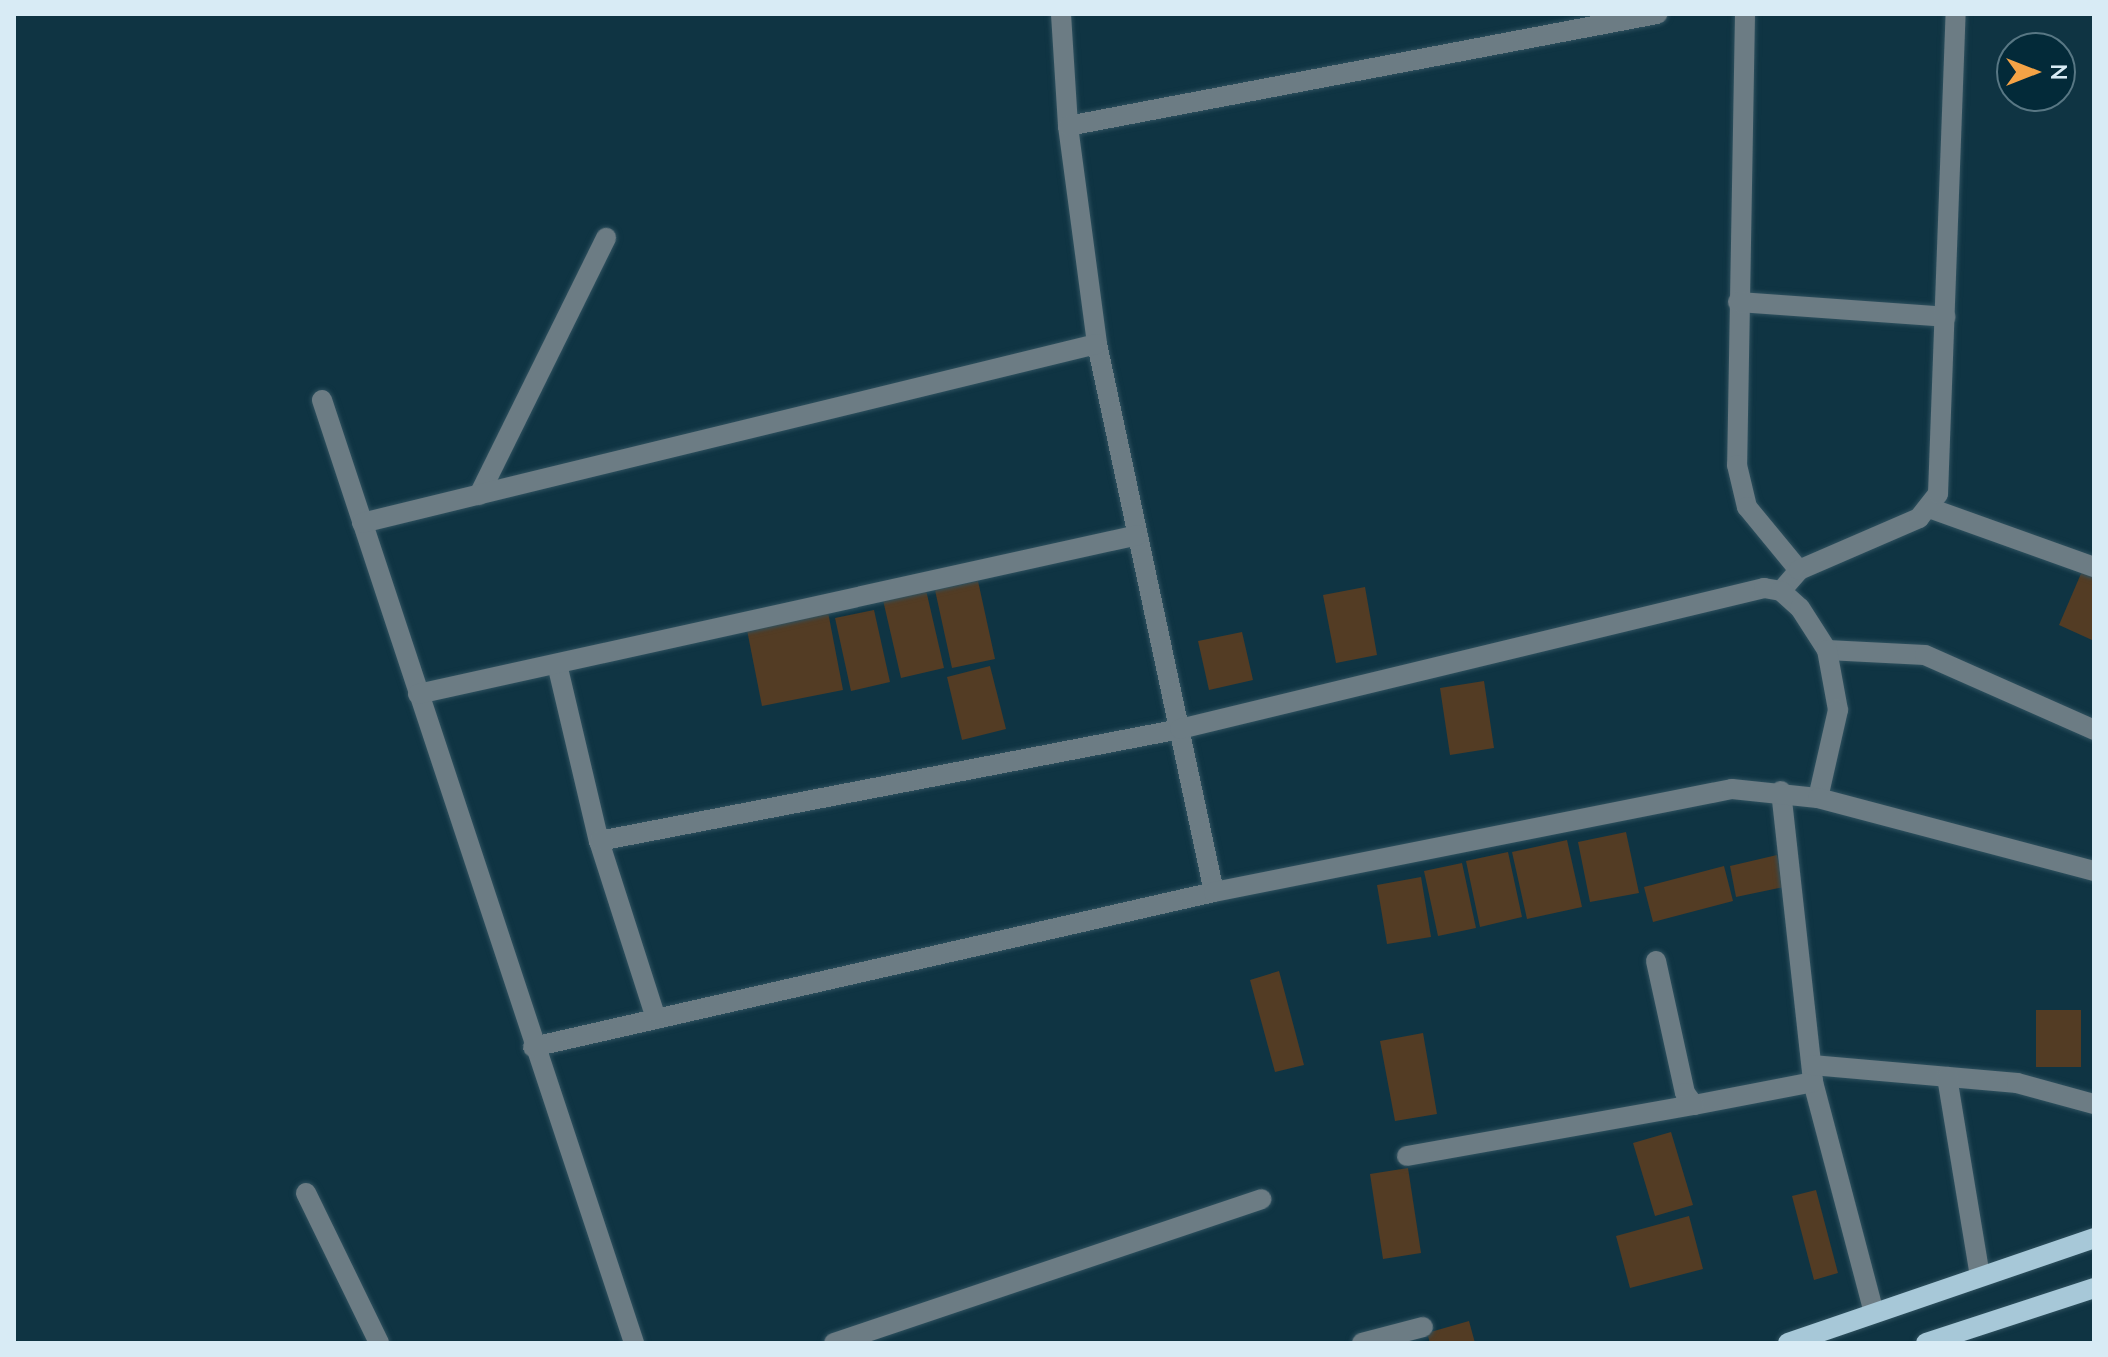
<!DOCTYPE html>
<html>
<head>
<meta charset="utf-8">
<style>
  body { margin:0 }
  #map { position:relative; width:2108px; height:1357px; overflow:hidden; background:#0f3443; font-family:"Nunito Sans",sans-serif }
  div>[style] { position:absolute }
  .building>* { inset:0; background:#533c24 }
  .roads { filter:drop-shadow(0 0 2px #2f515f) drop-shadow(0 0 2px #2f515f) }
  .minor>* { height:20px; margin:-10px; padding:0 10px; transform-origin:10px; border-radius:10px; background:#6c7c84 }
  .major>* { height:20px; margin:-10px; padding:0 10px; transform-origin:10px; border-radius:10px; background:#a7c8d8 }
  span { translate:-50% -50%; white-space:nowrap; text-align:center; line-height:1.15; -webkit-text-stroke:6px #032a39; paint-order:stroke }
  .frame { position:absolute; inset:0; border:16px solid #d8ebf5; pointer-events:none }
  .north { position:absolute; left:1996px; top:32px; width:80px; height:80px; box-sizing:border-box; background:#032a39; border:2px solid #587784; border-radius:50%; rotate:90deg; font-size:22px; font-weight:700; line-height:32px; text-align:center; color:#d8ebf5 }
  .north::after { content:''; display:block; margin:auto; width:28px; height:36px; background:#f5a346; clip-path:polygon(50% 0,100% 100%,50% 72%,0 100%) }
</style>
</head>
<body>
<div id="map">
  <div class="building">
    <div style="clip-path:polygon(2083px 569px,2094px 573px,2092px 640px,2059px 625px)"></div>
    <div style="clip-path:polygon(978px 581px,995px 659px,952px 668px,935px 590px)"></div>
    <div style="clip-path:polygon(1365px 587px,1377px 655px,1336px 663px,1323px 595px)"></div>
    <div style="clip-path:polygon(926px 590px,944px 668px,901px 678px,883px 600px)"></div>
    <div style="clip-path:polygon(874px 610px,890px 682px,851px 691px,835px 618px)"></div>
    <div style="clip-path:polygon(828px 612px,843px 690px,762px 706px,747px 630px)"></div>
    <div style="clip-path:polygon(1242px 632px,1253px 680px,1209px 690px,1198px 641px)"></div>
    <div style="clip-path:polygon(990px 666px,1006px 729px,962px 740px,947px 677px)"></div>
    <div style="clip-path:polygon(1484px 681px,1494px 748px,1450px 755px,1440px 688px)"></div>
    <div style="clip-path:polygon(1626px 832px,1639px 893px,1590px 902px,1578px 842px)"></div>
    <div style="clip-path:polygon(1567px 840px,1582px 907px,1527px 919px,1512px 852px)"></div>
    <div style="clip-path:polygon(1508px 852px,1522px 917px,1480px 927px,1466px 861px)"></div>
    <div style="clip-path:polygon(1777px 855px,1784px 887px,1736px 897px,1730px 866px)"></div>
    <div style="clip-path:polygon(1462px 863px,1476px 928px,1438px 936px,1424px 871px)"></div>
    <div style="clip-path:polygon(1724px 866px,1733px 901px,1653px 922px,1644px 887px)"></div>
    <div style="clip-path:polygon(1421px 877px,1431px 937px,1387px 944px,1377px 885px)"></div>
    <div style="clip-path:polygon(1279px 971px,1304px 1065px,1275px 1072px,1250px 980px)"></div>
    <div style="clip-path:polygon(2036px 1010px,2081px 1010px,2081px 1067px,2036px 1067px)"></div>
    <div style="clip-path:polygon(1423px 1033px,1437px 1114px,1395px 1121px,1380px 1041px)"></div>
    <div style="clip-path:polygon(1671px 1132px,1693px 1205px,1655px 1216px,1633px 1143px)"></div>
    <div style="clip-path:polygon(1408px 1168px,1421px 1253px,1383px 1259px,1370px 1174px)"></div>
    <div style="clip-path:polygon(1816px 1190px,1838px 1273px,1814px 1280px,1792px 1196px)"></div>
    <div style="clip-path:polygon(1689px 1216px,1703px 1269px,1630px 1288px,1616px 1236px)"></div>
    <div style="clip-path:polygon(1469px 1321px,1475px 1343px,1430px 1343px,1427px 1333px)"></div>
  </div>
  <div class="roads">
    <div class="minor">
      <div style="left:1061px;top:14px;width:112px;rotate:86.4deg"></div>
      <div style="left:1068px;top:126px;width:220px;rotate:82.4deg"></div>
      <div style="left:1097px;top:344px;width:560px;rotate:77.95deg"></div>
      <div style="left:1745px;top:14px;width:451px;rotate:91deg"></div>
      <div style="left:1737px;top:465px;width:43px;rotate:76.6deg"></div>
      <div style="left:1747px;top:507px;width:82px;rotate:50.5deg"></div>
      <div style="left:1068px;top:126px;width:600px;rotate:-10.77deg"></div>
      <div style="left:1738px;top:302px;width:208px;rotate:4.1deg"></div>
      <div style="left:322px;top:400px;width:993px;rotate:71.69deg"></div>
      <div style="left:479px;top:495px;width:287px;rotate:-63.7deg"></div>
      <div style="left:1932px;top:509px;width:172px;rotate:19.7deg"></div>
      <div style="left:362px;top:523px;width:756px;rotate:-13.69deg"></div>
      <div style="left:1781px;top:591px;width:28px;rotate:-49deg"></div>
      <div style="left:1799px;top:570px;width:131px;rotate:-23.4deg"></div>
      <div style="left:1919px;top:518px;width:31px;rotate:-52deg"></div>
      <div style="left:1938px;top:494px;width:480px;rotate:-87.9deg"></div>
      <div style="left:1827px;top:650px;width:98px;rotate:2.9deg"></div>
      <div style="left:1925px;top:655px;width:185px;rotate:23.9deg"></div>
      <div style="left:557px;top:664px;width:182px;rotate:76.7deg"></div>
      <div style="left:599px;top:841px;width:187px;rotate:72.2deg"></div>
      <div style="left:418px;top:694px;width:737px;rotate:-12.45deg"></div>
      <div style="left:1781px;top:791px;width:293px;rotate:83.7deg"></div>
      <div style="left:1813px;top:1082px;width:239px;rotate:75.2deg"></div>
      <div style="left:599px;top:841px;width:592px;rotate:-10.91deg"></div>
      <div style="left:1180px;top:729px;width:601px;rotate:-13.57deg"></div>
      <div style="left:1764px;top:588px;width:17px;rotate:10deg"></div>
      <div style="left:1781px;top:591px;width:25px;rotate:42deg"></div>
      <div style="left:1800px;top:608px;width:50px;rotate:57.3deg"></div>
      <div style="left:1827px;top:650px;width:61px;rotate:79.6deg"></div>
      <div style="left:1838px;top:710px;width:90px;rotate:102.8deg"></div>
      <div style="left:1656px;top:961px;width:135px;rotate:77.6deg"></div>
      <div style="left:1685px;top:1093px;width:15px;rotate:53deg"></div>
      <div style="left:1694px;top:1105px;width:121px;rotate:-10.9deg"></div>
      <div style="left:533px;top:1047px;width:698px;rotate:-12.82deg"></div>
      <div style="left:1214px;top:892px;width:528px;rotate:-11.25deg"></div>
      <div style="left:1732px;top:789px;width:86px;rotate:6deg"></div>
      <div style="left:1818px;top:798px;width:285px;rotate:14.8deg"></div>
      <div style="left:1812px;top:1065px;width:206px;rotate:5deg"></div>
      <div style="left:2017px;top:1083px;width:80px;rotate:15.3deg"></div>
      <div style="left:1947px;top:1077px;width:202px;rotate:80.6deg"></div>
      <div style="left:1407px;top:1156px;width:291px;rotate:-10.1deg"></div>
      <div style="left:306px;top:1193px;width:167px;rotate:64deg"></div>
      <div style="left:834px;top:1343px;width:451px;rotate:-18.6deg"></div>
      <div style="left:1362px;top:1343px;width:63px;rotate:-14.7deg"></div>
    </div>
    <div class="major">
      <div style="left:1788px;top:1343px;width:324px;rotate:-18.9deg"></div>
      <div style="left:1926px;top:1343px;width:177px;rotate:-18.1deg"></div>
    </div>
  </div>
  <div class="frame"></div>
  <div class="north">N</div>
</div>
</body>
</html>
